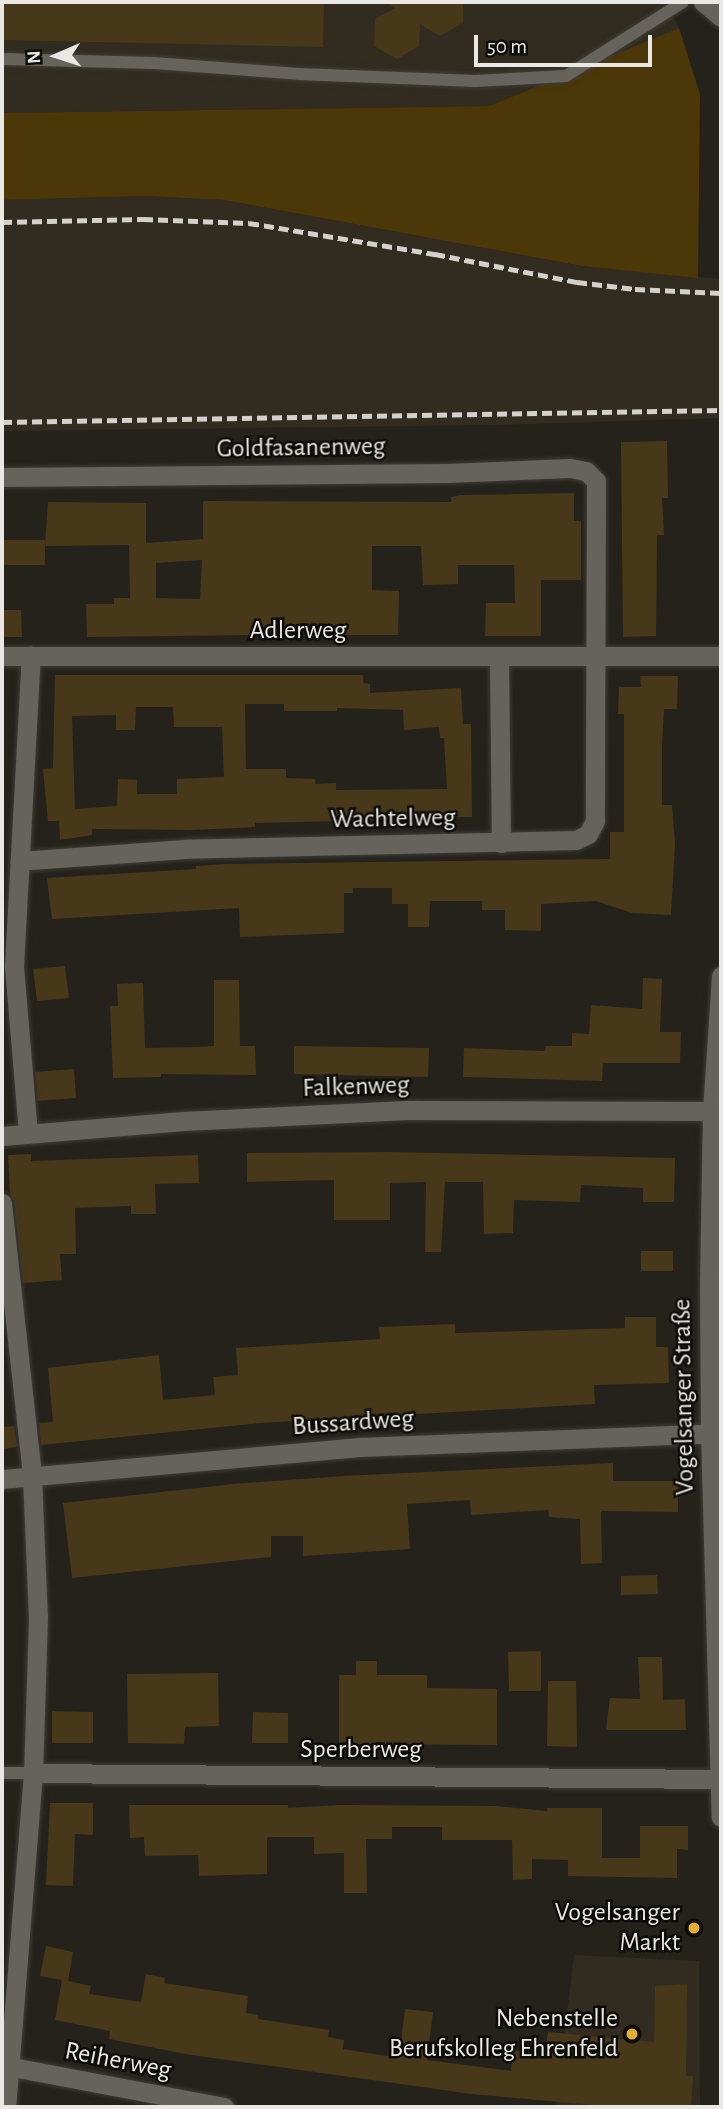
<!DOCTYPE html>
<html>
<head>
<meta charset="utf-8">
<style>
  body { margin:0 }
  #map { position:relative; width:723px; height:2109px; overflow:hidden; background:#25221c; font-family:"Alegreya Sans",sans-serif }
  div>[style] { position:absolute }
  .built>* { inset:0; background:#312b20 }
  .green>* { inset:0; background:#4b3707 }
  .building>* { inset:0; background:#473819 }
  .roads { filter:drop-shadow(0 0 2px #3e3c37) drop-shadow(0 0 2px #3e3c37) }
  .service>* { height:12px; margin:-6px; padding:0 6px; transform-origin:6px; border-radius:6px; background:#66635c }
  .minor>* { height:19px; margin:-9.5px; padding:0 9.5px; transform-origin:9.5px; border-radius:9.5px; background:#66635c }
  .tertiary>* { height:19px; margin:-9.5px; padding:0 9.5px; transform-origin:9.5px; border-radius:9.5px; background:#66635c }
  .rail>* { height:5px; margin-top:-2.5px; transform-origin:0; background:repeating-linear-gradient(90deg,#d3d1cd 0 10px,transparent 0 15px) }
  .dots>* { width:19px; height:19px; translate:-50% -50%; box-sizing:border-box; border:4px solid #0d0c09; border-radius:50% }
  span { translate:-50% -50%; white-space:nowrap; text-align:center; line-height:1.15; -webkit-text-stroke:5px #0d0c09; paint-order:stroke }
  .street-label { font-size:26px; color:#eae8e4 }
  .poi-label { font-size:26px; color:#eae8e4 }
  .right { translate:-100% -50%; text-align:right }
  .frame { position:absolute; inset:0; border:4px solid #eae8e4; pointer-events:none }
  .north { position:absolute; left:21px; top:21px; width:70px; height:70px; -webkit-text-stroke:5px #0d0c09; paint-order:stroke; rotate:267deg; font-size:19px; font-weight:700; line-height:28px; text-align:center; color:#eae8e4 }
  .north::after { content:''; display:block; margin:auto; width:24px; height:32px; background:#eae8e4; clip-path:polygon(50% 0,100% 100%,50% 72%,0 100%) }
  .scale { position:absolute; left:474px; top:35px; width:178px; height:32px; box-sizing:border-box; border:4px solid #eae8e4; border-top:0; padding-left:9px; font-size:21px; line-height:24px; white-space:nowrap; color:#eae8e4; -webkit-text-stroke:5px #0d0c09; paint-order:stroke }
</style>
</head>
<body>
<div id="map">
  <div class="built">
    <div style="clip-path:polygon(2px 2px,666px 2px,679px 28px,489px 106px,2px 113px)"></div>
    <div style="clip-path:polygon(145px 196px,224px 200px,582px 266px,721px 279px,721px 418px,500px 425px,2px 431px,2px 200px)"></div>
    <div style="clip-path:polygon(574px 1955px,699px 1961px,700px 2107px,556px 2107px)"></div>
  </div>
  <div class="green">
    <div style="clip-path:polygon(679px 28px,700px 94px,698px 278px,582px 266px,224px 200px,145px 196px,2px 200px,2px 113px,489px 106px)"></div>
  </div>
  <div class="building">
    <div style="clip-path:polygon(2px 2px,324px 2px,323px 47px,2px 40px)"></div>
    <div style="clip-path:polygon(386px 2px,463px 2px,463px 23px,440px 36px,420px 24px,419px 46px,397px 59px,374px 46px,375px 19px,395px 8px)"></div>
    <div style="clip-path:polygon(667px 441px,668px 498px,662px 498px,664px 535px,657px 535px,656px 636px,623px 637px,621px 442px)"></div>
    <div style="clip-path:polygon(evenodd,574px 493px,574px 521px,581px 521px,581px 580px,541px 580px,541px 636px,485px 636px,486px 603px,515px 603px,514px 565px,458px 565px,458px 584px,423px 585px,421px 546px,372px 546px,372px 590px,399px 591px,398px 635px,325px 635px,325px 628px,256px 627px,256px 635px,87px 637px,86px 604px,114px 604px,114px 598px,130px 598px,129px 545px,45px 546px,48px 502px,146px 503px,146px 543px,203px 539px,203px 501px,451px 502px,451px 497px,461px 495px,574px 493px,202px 560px,200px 599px,156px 598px,156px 563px,202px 560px)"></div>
    <div style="clip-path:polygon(2px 540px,45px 540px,45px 565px,2px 565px)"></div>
    <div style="clip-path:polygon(2px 610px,21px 610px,22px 637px,2px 637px)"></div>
    <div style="clip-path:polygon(evenodd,55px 675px,363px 675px,363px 683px,370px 684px,370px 693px,461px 688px,463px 724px,471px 724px,472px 817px,432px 817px,432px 823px,390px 824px,390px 820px,255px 823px,255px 827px,192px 830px,92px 829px,92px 835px,60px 840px,59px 821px,48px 821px,43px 769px,53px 768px,55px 675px,245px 704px,284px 704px,284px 711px,337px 711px,337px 708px,403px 710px,404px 730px,439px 727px,440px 738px,444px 738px,447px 789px,336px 790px,336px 783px,315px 784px,315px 779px,286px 778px,286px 769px,246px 769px,245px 704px,55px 675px,136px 707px,173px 707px,174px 727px,222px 727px,224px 777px,177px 779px,177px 794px,137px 794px,137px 780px,118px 779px,117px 806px,75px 809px,72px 716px,116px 715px,116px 730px,135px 730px,136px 707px)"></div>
    <div style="clip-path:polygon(640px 676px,678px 676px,677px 709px,664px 709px,662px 745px,662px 805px,672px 805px,675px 844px,671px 915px,632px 913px,596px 901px,541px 904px,541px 931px,505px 930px,505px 910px,482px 910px,482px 901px,430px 901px,429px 927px,408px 927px,408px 904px,392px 904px,392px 888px,353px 888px,353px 893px,344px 893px,344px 933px,240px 937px,239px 908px,52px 919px,47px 878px,196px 869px,196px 866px,225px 864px,610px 859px,610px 832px,624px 832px,624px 714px,618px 714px,619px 687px,641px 687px)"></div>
    <div style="clip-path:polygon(65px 966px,69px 998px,37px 1001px,33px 969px)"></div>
    <div style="clip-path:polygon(643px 978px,662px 979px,660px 1032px,681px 1032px,680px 1063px,603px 1063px,602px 1081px,463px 1077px,464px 1048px,545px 1051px,546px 1046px,572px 1046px,572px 1033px,589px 1034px,591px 1005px,642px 1009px)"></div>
    <div style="clip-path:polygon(214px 980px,239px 980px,240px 1046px,255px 1046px,256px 1075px,161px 1074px,161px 1077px,113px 1078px,110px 1006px,118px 1006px,117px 984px,143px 983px,145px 1048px,199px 1047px,214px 1046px)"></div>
    <div style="clip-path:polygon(294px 1046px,429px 1048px,428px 1077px,294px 1074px)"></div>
    <div style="clip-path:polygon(74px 1069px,76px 1098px,38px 1101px,35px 1072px)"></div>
    <div style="clip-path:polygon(390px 1152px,675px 1158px,674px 1202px,643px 1202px,643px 1188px,581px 1185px,580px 1202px,514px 1200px,513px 1233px,484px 1234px,483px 1182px,445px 1182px,441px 1252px,425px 1252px,426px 1182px,390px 1183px,390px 1220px,334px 1220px,334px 1180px,247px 1182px,247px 1153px)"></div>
    <div style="clip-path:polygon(31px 1154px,31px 1161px,198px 1155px,199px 1183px,155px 1184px,156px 1214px,131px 1214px,131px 1206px,75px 1208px,76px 1254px,60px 1254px,62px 1280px,23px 1283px,14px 1202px,10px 1194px,8px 1155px)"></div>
    <div style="clip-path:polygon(641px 1251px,673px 1251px,673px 1271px,641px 1271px)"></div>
    <div style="clip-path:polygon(625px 1317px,656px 1317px,656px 1347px,668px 1347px,669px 1383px,594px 1385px,595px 1404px,260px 1423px,41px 1445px,39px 1423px,53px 1422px,48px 1368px,159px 1355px,163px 1400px,194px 1397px,215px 1395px,213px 1377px,238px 1375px,236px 1348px,380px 1339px,379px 1327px,455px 1324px,455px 1333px,625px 1328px)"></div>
    <div style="clip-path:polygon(14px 1426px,17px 1447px,2px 1449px,2px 1427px)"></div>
    <div style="clip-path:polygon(613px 1463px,613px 1481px,678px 1481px,678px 1512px,601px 1511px,602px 1563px,581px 1564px,580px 1519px,549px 1517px,548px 1510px,471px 1515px,470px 1500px,407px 1504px,410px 1549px,303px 1556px,303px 1536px,271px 1536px,271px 1557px,72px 1578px,63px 1503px,233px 1484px,343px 1476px)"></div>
    <div style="clip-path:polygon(657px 1575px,658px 1594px,621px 1595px,621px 1576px)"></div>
    <div style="clip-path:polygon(541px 1651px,541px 1691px,509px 1691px,508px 1652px)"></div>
    <div style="clip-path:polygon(638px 1657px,662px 1657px,663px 1700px,685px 1699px,686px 1730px,606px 1730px,610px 1698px,640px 1699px)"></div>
    <div style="clip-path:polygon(356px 1661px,377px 1661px,377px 1675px,427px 1675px,427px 1688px,497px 1689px,497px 1745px,339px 1744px,339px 1675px,356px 1675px)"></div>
    <div style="clip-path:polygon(218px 1673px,219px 1726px,185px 1727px,184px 1744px,128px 1743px,127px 1674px)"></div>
    <div style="clip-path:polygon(548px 1681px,576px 1681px,577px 1747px,547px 1746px)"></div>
    <div style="clip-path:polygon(52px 1711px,93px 1712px,93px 1743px,52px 1743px)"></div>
    <div style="clip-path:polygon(253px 1712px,288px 1713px,288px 1743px,252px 1743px)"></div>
    <div style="clip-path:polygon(50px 1803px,93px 1803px,93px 1835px,75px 1834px,73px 1886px,46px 1885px)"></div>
    <div style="clip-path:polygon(129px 1805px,288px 1805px,288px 1808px,339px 1805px,496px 1806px,547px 1811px,547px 1808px,602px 1808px,602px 1858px,640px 1858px,640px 1826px,688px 1826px,688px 1850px,677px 1849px,677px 1878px,568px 1876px,568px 1860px,532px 1859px,532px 1879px,513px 1880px,512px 1840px,442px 1840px,442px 1827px,392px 1827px,392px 1839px,366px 1839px,367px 1893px,344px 1893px,344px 1853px,314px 1854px,314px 1837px,267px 1837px,267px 1874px,199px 1876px,198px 1855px,145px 1856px,144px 1837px,130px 1838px)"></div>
    <div style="clip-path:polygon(46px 1946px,73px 1952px,68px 1981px,91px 1986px,89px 1994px,141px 2002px,146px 1974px,165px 1978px,164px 1983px,248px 1996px,246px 2013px,258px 2015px,258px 2019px,329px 2030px,328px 2037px,344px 2040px,343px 2049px,399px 2058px,405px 2009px,433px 2012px,427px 2060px,511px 2071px,513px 2051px,545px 2053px,548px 2032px,654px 2042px,655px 1986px,687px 1984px,686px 2076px,693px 2076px,691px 2107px,615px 2107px,472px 2094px,185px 2054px,109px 2039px,110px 2031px,55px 2020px,62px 1980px,40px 1976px)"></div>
  </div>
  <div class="roads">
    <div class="service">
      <div style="left:2px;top:59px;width:152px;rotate:1.5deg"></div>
      <div style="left:154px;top:63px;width:145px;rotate:4.3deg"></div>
      <div style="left:299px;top:74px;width:176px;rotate:2.3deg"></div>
      <div style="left:475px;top:81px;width:91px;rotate:-3.1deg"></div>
      <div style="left:566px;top:76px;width:138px;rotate:-32.3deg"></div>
      <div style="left:2px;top:1773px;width:31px"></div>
    </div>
    <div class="minor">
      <div style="left:2px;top:477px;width:445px;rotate:-0.5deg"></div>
      <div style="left:447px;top:473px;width:123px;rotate:-2.3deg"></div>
      <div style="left:570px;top:468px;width:16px;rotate:11deg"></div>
      <div style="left:586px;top:471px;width:14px;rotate:45deg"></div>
      <div style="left:596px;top:481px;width:340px;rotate:90.2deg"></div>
      <div style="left:595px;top:821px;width:15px;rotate:118deg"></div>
      <div style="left:588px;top:834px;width:13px;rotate:153deg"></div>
      <div style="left:576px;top:840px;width:391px;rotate:178.7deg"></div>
      <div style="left:185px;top:849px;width:166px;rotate:175.9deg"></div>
      <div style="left:2px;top:656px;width:719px"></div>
      <div style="left:499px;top:658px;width:185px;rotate:89.4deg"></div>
      <div style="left:28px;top:1133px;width:168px;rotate:-94.8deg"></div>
      <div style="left:14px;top:966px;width:311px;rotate:-86.9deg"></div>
      <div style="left:2px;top:1136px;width:182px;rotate:-4.7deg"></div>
      <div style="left:183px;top:1121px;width:224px;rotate:-2.8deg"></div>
      <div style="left:407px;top:1110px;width:305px;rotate:0.2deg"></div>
      <div style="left:2px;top:1203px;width:275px;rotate:83.7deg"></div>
      <div style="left:32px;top:1476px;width:141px;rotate:87.6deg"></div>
      <div style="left:38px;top:1617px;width:156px;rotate:91.8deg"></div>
      <div style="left:33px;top:1773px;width:335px;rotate:94.6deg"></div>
      <div style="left:2px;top:1479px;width:361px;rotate:-5.1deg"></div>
      <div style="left:362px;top:1447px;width:359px;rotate:-2.2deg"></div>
      <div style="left:33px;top:1773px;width:688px;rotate:0.5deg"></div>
      <div style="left:2px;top:2065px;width:226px;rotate:10.7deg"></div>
    </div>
    <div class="tertiary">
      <div style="left:703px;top:2px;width:23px;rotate:40deg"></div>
      <div style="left:721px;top:976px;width:135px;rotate:93.8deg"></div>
      <div style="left:712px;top:1111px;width:174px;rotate:91deg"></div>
      <div style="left:709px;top:1285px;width:148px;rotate:89.6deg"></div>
      <div style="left:710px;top:1433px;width:384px;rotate:88.4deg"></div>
    </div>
  </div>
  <div class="rail">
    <div style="left:2px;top:222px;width:141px;rotate:-1.2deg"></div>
    <div style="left:143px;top:219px;width:106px;rotate:2.2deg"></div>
    <div style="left:249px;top:223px;width:189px;rotate:9.5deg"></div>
    <div style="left:435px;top:254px;width:145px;rotate:11.2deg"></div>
    <div style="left:577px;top:282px;width:58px;rotate:6.9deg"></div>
    <div style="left:635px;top:289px;width:86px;rotate:2.7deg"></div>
    <div style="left:2px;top:422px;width:719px;rotate:-0.96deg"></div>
  </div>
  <div class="dots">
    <div style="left:694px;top:1928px;background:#e3ae34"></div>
    <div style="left:632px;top:2034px;background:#e3ae34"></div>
  </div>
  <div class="street-label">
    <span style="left:301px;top:448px;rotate:-1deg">Goldfasanenweg</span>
    <span style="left:298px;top:631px">Adlerweg</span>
    <span style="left:393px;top:819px;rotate:-1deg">Wachtelweg</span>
    <span style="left:356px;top:1087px;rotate:-2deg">Falkenweg</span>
    <span style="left:684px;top:1397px;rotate:-91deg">Vogelsanger Straße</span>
    <span style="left:353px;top:1423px;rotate:-4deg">Bussardweg</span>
    <span style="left:361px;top:1750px">Sperberweg</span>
    <span style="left:118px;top:2061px;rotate:11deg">Reiherweg</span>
  </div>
  <div class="poi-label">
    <span class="right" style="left:680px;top:1928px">Vogelsanger<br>Markt</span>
    <span class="right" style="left:618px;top:2034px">Nebenstelle<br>Berufskolleg Ehrenfeld</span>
  </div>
  <div class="frame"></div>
  <div class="north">N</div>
  <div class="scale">50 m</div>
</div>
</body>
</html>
